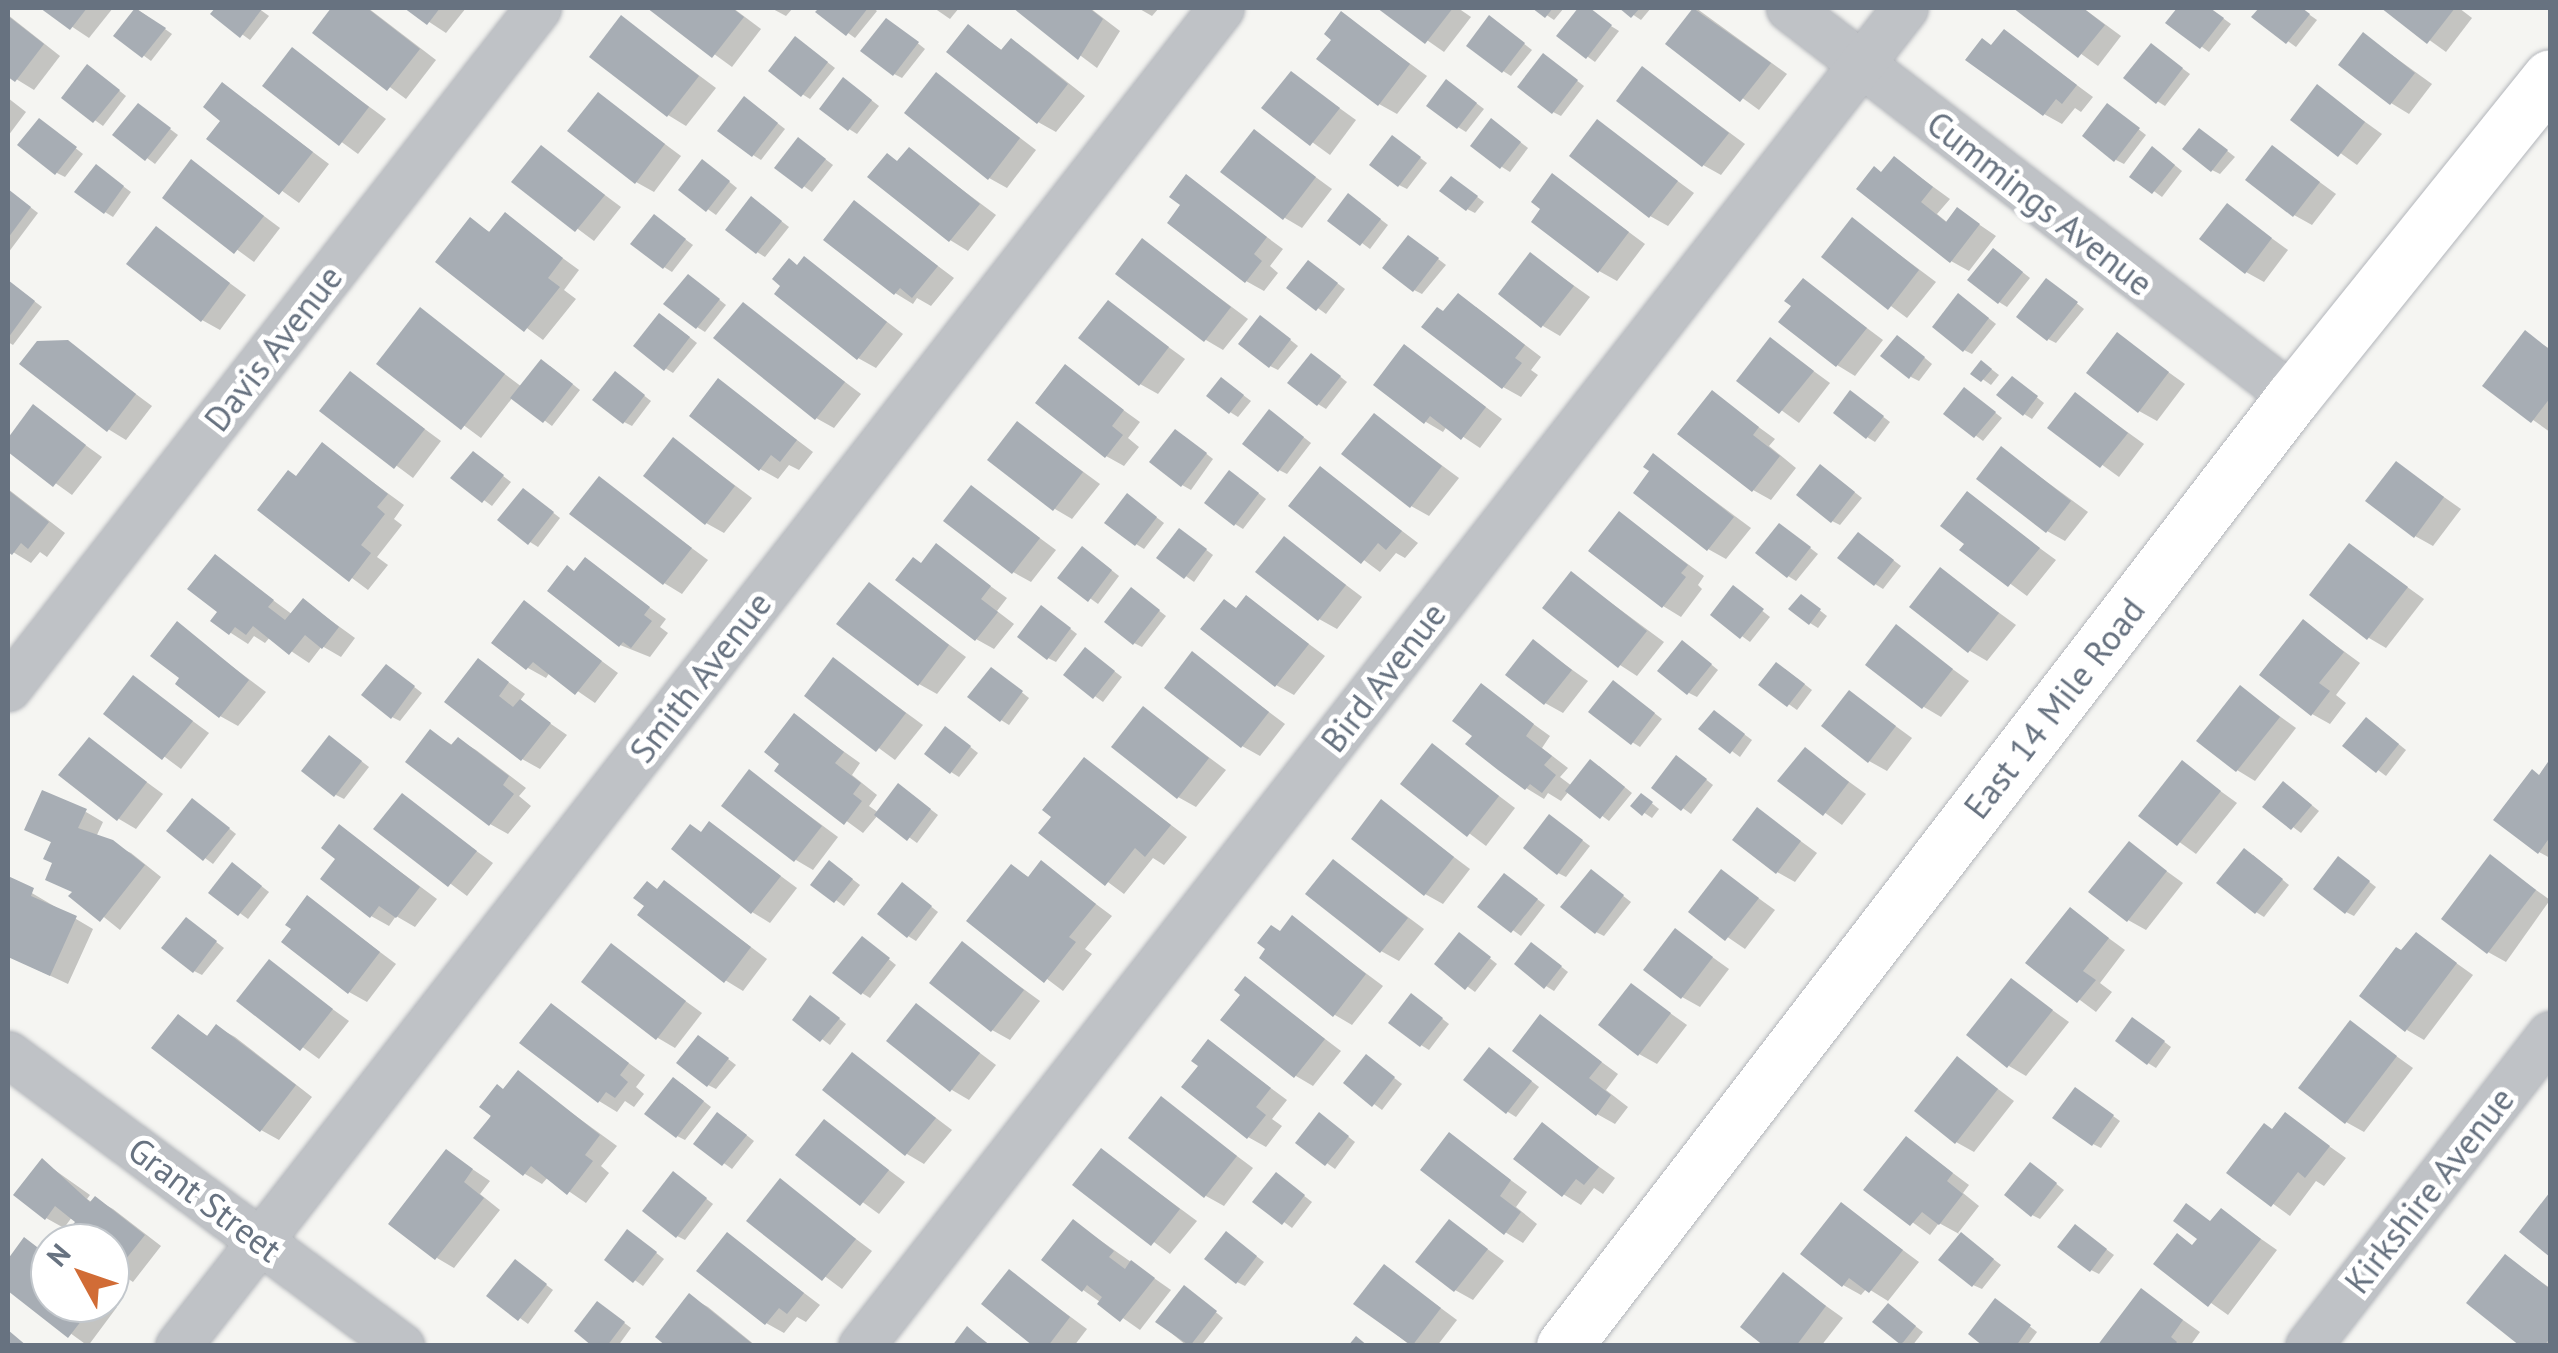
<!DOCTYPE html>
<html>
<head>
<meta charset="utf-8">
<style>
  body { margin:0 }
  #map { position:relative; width:2558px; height:1353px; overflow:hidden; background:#f5f5f2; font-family:"PT Sans",sans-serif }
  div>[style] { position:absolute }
  .shadow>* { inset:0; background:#0003 }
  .building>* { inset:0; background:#a7adb4 }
  .roads { filter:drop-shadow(0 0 2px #b2b5ba) drop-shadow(0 0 2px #b2b5ba) }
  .street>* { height:45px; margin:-22.5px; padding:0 22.5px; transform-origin:22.5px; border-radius:22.5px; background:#bfc2c6 }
  .secondary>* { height:55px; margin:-27.5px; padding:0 27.5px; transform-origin:27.5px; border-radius:27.5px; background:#fff }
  span { translate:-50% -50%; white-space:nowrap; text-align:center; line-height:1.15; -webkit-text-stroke:10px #fff; paint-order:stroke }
  .street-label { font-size:35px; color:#677280 }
  .frame { position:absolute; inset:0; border:10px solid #677280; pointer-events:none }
  .north { position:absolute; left:30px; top:1223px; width:100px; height:100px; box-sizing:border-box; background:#fff; border:2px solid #c2c7cc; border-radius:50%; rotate:310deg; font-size:28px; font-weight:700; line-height:40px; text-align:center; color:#677280 }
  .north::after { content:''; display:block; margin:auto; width:35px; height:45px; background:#d16c36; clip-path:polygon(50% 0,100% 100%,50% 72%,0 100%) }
</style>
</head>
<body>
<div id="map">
  <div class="shadow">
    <div style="clip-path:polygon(44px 8px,113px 8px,89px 38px)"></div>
    <div style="clip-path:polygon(218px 8px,258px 8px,269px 16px,250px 40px,213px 13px)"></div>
    <div style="clip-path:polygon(334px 8px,368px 8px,436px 60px,406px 99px,315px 32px)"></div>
    <div style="clip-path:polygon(408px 8px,466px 8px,446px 33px)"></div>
    <div style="clip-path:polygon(651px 8px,733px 8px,761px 29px,732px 67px)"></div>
    <div style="clip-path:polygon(771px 8px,793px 8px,786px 16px)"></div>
    <div style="clip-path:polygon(822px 8px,873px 8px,877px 11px,855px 38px,819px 12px)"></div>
    <div style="clip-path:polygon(934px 8px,959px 8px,950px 19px)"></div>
    <div style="clip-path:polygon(1017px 8px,1090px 8px,1120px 31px,1097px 68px)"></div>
    <div style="clip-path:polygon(1138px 8px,1159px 8px,1152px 16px)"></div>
    <div style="clip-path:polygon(1381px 8px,1458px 8px,1471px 17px,1444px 52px)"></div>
    <div style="clip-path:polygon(1536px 8px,1564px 8px,1554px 20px)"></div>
    <div style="clip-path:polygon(1582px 8px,1619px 31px,1595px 62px,1559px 36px)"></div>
    <div style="clip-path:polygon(1623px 8px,1651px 8px,1641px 20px)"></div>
    <div style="clip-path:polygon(1696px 8px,1787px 74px,1759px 110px,1668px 44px)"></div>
    <div style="clip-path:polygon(2017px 8px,2083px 8px,2121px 36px,2098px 66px)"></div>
    <div style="clip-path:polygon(2181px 8px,2209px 8px,2231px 24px,2209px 52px,2169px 23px)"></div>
    <div style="clip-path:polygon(2262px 8px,2300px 8px,2317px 20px,2296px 47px,2255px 17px)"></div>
    <div style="clip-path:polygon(2385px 8px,2459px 8px,2472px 18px,2446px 52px)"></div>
    <div style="clip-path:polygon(137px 9px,172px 34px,151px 61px,116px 35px)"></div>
    <div style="clip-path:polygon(1342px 14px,1427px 76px,1397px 114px,1379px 104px,1335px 39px)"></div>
    <div style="clip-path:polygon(8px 15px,60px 56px,34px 90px,8px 74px)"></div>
    <div style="clip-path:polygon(622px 18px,716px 88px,686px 126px,668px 115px)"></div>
    <div style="clip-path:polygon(1497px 23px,1532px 50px,1511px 76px,1503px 71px)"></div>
    <div style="clip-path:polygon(895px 25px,925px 49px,902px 78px,894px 74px)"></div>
    <div style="clip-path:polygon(969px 27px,1003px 51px,1011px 41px,1029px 52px,1085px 96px,1056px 132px,1038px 122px)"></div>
    <div style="clip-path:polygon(2005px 32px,2093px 97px,2081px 112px,2075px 108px,2062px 124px,2044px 114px,1992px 47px)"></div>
    <div style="clip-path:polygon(2364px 35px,2432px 84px,2409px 114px,2391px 103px)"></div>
    <div style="clip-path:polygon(804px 44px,835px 68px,810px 99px,802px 94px)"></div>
    <div style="clip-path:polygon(292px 50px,386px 119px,358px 154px,265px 86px)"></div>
    <div style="clip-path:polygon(2159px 51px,2190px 74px,2165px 106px,2157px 101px)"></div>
    <div style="clip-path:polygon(1551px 61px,1584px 86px,1561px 116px,1553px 112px)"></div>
    <div style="clip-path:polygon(1643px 69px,1745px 144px,1721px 175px,1703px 165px)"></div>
    <div style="clip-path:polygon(96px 72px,126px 96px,103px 126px,64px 98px)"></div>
    <div style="clip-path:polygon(1292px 74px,1356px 120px,1330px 155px,1265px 108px)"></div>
    <div style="clip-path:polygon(937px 75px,1036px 150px,1007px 188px,989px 178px)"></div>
    <div style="clip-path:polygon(223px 85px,329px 164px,299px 203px,210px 139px,224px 120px)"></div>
    <div style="clip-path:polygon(852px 85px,879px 106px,857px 134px,849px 129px)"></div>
    <div style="clip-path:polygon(1455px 87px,1484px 109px,1466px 132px,1458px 127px)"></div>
    <div style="clip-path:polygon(2318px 88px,2382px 134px,2357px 165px,2293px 119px)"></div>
    <div style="clip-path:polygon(599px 95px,681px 156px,654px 192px,636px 182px)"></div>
    <div style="clip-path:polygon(8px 98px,26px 112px,8px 136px)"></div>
    <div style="clip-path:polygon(753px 104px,785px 129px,761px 160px,753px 155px)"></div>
    <div style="clip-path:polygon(146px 111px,178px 135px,155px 164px,116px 135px)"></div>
    <div style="clip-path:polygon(2115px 111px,2146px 135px,2124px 164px,2116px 160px)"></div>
    <div style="clip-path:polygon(1598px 123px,1694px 193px,1668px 226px,1650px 216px)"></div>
    <div style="clip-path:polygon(47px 126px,83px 154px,65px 177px,57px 173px)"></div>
    <div style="clip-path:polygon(1500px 126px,1528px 148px,1510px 172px,1502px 167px)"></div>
    <div style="clip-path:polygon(1254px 132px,1332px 189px,1302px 228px,1285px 218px)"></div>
    <div style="clip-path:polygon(2207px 135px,2235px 157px,2220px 174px,2212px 170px)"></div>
    <div style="clip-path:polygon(1400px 143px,1427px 163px,1407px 189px,1399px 185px)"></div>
    <div style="clip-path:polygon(807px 145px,833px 165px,812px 192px,777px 167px)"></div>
    <div style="clip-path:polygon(542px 148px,621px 207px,594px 241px,515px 182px)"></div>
    <div style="clip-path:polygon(2273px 148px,2336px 194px,2312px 225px,2294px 215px)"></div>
    <div style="clip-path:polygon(909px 150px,996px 215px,968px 251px,950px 240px,900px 163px)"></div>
    <div style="clip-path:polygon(2161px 154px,2182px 171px,2162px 197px,2133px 176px)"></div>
    <div style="clip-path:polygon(1895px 159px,1950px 199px,1937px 214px,1948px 223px,1958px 210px,1996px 236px,1969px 271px,1951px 261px,1883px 174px)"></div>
    <div style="clip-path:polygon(192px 162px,280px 228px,254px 262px,165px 197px)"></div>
    <div style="clip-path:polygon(711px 167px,737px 188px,716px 215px,681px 190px)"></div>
    <div style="clip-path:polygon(104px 172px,131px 192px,113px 217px,105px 212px)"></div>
    <div style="clip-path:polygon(1553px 176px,1645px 244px,1617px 281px,1599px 271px)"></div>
    <div style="clip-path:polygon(1187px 178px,1283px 249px,1270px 266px,1278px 273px,1264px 291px,1246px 281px,1183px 205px)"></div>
    <div style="clip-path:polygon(1460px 184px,1484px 202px,1475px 213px,1467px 209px)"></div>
    <div style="clip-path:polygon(8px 190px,38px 213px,8px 253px)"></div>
    <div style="clip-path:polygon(1357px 201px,1388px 225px,1370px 249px,1331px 220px)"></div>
    <div style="clip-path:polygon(759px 204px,789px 227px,765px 257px,757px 252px)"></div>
    <div style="clip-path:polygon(855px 204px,954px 278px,931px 306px,917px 298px,913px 304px,895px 293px)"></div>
    <div style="clip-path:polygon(2227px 206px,2288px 250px,2264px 282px,2246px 272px)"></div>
    <div style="clip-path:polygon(505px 216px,579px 270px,564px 290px,576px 299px,543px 340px,438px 262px,470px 220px,491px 233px)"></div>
    <div style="clip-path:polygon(1853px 220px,1936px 282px,1907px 318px,1825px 257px)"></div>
    <div style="clip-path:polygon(662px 222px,693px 245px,672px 272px,664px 267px)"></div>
    <div style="clip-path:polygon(157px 230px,246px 295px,220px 330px,202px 320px)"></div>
    <div style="clip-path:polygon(1143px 241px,1248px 319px,1223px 350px,1206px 340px)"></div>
    <div style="clip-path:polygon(1417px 243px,1446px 265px,1422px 294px,1414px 290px)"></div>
    <div style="clip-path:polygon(1531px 255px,1590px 297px,1560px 336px,1543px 326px)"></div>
    <div style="clip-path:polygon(2001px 255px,2030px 278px,2007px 307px,1999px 302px)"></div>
    <div style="clip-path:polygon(805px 259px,903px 334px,876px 368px,858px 358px,799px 267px)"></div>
    <div style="clip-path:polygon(1317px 268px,1345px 289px,1326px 314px,1290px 288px)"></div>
    <div style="clip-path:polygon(8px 281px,42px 307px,13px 345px,8px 342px)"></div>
    <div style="clip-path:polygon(696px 281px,726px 305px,705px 332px,697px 327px)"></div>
    <div style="clip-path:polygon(1804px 281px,1883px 340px,1855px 376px,1837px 365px,1794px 306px)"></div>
    <div style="clip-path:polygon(2055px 286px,2084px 309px,2056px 343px,2048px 339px)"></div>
    <div style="clip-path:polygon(1967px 301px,1996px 324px,1972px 354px,1964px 350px)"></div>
    <div style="clip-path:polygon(1108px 303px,1185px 359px,1158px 394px,1140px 384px)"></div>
    <div style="clip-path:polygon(743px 305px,861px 394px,834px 428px,816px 418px)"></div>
    <div style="clip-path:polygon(1476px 307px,1541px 357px,1531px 370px,1538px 375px,1521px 397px,1503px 387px,1444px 314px)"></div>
    <div style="clip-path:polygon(420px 310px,522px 387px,550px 366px,580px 390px,552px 426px,513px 397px,481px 438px,379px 363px)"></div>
    <div style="clip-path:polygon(668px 320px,697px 343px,673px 373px,665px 368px)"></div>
    <div style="clip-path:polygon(1269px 323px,1298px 346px,1278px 370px,1270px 366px)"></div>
    <div style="clip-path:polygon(2526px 334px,2550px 349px,2550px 432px,2485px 386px)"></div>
    <div style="clip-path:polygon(2118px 336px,2185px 384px,2157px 421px,2139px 411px)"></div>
    <div style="clip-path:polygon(1771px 340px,1830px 383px,1799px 423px,1740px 380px)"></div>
    <div style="clip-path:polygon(1906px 342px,1932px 364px,1919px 381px,1911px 377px)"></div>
    <div style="clip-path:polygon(67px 343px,152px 406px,126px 440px,108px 429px)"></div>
    <div style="clip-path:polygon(1405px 347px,1502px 419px,1480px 448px,1447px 426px,1443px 432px,1426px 422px)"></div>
    <div style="clip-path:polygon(1319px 360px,1347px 382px,1326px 409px,1318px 404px)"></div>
    <div style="clip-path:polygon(1065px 368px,1140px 422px,1128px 438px,1139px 447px,1124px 466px,1106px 456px)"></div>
    <div style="clip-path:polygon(1990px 368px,1999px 375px,1991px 385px,1974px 373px)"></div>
    <div style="clip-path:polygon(350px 374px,441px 441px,413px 478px,322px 410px)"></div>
    <div style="clip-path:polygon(623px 379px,651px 401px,632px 426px,624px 422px)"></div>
    <div style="clip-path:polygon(719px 381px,813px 452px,799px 470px,789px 465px,778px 479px,760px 469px)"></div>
    <div style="clip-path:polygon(2020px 384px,2044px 403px,2032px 419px,2024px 414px)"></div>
    <div style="clip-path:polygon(1230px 385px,1251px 401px,1238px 417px,1230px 412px)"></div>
    <div style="clip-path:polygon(1712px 393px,1775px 439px,1769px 446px,1796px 468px,1771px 500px,1753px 490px)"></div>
    <div style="clip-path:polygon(1973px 395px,2002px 418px,1983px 441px,1946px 413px)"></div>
    <div style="clip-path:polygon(2076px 395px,2144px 444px,2119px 477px,2051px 428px)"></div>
    <div style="clip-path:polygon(1859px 398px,1890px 422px,1875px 442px,1867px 437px)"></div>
    <div style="clip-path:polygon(34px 408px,102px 457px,72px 495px,8px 449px,8px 442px)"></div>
    <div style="clip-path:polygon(1375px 416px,1459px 478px,1429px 516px,1411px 506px)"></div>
    <div style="clip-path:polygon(1278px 417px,1311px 443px,1287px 474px,1279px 470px)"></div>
    <div style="clip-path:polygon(1018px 424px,1100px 484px,1072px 519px,1055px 509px)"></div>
    <div style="clip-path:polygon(1184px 436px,1213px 459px,1191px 490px,1182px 485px)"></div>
    <div style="clip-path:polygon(674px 440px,752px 498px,724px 533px,706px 523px)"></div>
    <div style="clip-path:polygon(323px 446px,404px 505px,394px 519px,402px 525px,377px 557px,388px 565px,368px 590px,261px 510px,297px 478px)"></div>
    <div style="clip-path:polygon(2002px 449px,2088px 512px,2065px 541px,2047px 531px)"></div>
    <div style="clip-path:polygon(1654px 456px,1751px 528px,1726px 559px,1708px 549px,1653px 471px)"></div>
    <div style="clip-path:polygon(481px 459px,511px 482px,492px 506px,454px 478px)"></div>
    <div style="clip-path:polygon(2397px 464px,2461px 509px,2433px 546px,2415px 536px)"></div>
    <div style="clip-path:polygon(1320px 469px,1418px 543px,1405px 558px,1396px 553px,1380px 572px,1291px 506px)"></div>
    <div style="clip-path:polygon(1829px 472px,1862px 498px,1840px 525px,1832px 521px)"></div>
    <div style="clip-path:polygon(1238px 478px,1266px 499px,1243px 529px,1235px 524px)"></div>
    <div style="clip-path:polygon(599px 480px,708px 560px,682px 594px,664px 583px)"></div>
    <div style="clip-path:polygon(972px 488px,1056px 550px,1031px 582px,1013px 572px)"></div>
    <div style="clip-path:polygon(8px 489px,65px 533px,47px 557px,40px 552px,31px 563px,8px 549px)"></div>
    <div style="clip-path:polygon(1967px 495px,2056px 560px,2027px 596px,1963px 549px,1967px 543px)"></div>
    <div style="clip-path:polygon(532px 496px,560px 518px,538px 547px,530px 542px)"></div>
    <div style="clip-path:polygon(1135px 501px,1164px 523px,1144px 549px,1136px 544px)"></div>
    <div style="clip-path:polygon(1620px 514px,1704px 576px,1698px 585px,1702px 589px,1681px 617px,1663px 606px)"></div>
    <div style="clip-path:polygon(1788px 531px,1818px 554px,1796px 581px,1788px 576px)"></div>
    <div style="clip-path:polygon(1188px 536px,1213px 555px,1194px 582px,1160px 557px)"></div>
    <div style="clip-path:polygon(1285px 539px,1362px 597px,1337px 629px,1319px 619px)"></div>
    <div style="clip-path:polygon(1867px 540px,1901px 566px,1883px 589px,1875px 584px)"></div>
    <div style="clip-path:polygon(2350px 546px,2424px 599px,2386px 648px,2369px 638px)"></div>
    <div style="clip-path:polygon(936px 547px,1007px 598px,997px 611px,1014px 624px,994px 649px,976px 639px,922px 565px)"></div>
    <div style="clip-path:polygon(1091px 554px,1119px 576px,1098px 604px,1061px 577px)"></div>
    <div style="clip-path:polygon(215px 557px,293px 615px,304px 601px,355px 638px,341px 657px,322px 646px,309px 663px,270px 637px,265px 643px,254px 636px,248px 644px,231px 633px,214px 621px,220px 612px)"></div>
    <div style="clip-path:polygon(585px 561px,666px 619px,660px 627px,668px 633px,650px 657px,620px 645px,576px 573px)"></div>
    <div style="clip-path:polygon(1940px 570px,2016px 625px,1987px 661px,1970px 651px)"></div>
    <div style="clip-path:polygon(1572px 574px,1664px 642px,1637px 676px,1620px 665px)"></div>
    <div style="clip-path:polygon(869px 586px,966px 657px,937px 694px,919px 684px)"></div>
    <div style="clip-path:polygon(1740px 593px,1770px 617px,1750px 642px,1713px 615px)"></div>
    <div style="clip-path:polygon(1139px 595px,1166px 616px,1142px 647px,1134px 643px)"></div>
    <div style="clip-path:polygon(1247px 598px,1325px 656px,1294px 695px,1276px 685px,1238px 610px)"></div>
    <div style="clip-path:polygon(1809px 602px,1827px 616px,1818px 628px,1810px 623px)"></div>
    <div style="clip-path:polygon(524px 604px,618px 673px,595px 703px,550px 672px,546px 678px,528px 668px)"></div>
    <div style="clip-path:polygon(1050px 613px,1077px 634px,1056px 662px,1048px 658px)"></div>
    <div style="clip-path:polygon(2304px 622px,2360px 663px,2336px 695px,2346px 703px,2330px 724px,2312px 714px)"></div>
    <div style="clip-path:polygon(177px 625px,266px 692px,238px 726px,220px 716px)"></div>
    <div style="clip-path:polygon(1896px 628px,1969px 681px,1941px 717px,1924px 707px)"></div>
    <div style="clip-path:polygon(1533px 642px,1588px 681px,1563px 713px,1545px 703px)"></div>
    <div style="clip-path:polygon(1690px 647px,1718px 670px,1697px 697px,1689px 693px)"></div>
    <div style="clip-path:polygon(1093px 655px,1122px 677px,1103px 702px,1066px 675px)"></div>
    <div style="clip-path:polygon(1193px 655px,1285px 724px,1260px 756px,1242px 746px)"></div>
    <div style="clip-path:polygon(834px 660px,923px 725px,895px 760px,807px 695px)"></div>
    <div style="clip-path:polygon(479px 661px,525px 694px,519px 702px,567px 735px,540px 769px,522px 759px)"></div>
    <div style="clip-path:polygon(1785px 669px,1812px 690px,1797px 710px,1762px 685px)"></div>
    <div style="clip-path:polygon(395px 672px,422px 693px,400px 721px,392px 717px)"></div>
    <div style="clip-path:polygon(1000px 675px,1029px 698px,1009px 725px,1001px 720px)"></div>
    <div style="clip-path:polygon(134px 678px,209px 733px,181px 769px,106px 713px)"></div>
    <div style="clip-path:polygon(1481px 686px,1550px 736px,1542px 748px,1568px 768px,1560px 777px,1572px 786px,1599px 766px,1632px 793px,1609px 821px,1569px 791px,1561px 801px,1548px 793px,1544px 799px,1526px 788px,1475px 736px)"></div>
    <div style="clip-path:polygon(1622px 688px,1662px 719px,1640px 747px,1632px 742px)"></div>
    <div style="clip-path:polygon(2241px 688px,2296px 728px,2255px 781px,2237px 770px)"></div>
    <div style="clip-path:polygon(1850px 693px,1912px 738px,1887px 771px,1869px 761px)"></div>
    <div style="clip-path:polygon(1144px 709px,1226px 770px,1196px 807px,1178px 797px)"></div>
    <div style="clip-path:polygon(794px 716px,860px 763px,852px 775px,877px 795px,869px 806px,879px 813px,907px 791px,938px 815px,917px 843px,878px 815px,863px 833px,778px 771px)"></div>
    <div style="clip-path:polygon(1722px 718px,1752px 740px,1740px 757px,1702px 729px)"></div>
    <div style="clip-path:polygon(2375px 725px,2406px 750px,2386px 776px,2346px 746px)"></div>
    <div style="clip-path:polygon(431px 732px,454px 746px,459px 740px,476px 750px,526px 788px,519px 796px,531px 806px,508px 834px,490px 824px)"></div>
    <div style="clip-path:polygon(954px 734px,978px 753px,959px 777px,951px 772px)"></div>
    <div style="clip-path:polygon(89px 740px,163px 794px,136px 829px,119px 819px)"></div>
    <div style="clip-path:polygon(338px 743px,369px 767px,344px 799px,336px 795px)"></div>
    <div style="clip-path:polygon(1433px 746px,1515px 808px,1486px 846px,1404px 784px)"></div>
    <div style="clip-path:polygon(1805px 750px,1866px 794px,1842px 825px,1781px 781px)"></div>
    <div style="clip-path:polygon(1085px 760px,1187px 837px,1164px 865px,1153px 858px,1124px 894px,1042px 833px)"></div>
    <div style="clip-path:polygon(1685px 763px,1713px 785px,1691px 814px,1654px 787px)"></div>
    <div style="clip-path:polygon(2550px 763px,2550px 858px,2539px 852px,2540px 777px)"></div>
    <div style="clip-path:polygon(2183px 764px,2237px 803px,2196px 854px,2142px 815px)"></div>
    <div style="clip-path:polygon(750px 772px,838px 837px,813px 870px,796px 860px)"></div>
    <div style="clip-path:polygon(2292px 789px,2319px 811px,2301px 833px,2266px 807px)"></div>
    <div style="clip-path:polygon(402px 797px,493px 863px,467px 896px,377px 829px)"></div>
    <div style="clip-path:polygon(1649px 801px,1659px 809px,1652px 818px,1634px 806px)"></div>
    <div style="clip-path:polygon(1382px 803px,1470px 869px,1443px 904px,1425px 894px)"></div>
    <div style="clip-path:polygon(201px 806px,236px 834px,213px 864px,169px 831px)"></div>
    <div style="clip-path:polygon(1758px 810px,1817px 853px,1795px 882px,1777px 872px)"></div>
    <div style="clip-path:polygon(86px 812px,103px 822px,96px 837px,131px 853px,161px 877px,120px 930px,74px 893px,55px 863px,53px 843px,27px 829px)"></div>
    <div style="clip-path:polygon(1558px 822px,1590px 846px,1566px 877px,1558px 873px)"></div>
    <div style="clip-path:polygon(710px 824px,797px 888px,770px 923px,752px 912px,703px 834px)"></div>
    <div style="clip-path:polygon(340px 827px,437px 899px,415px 927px,396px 916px,389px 926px,371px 916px,339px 858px)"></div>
    <div style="clip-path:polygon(2129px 844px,2183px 883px,2146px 930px,2128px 920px)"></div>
    <div style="clip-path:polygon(2253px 855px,2289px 885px,2264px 917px,2256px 912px)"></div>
    <div style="clip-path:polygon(2490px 857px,2550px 900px,2506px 962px,2488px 952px)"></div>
    <div style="clip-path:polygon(1334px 862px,1424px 929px,1399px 961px,1381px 951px)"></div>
    <div style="clip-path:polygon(1042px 864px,1112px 916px,1085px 949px,1092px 954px,1063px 991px,970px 921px,1012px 867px,1030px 878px)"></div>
    <div style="clip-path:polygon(2346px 864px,2376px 887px,2354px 916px,2346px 912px)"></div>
    <div style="clip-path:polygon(838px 868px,860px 885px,844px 906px,814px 884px)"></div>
    <div style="clip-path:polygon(241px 870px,269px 892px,248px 919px,211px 892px)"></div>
    <div style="clip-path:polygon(1722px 872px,1775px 910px,1745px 949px,1691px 912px)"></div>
    <div style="clip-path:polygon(1599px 877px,1631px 902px,1604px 936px,1596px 932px)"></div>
    <div style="clip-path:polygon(8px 879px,93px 929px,68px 984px,8px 956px,12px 925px,8px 923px)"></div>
    <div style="clip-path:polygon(1513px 881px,1545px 905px,1521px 936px,1481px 907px)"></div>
    <div style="clip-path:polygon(665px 883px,767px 959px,743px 991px,725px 980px,659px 891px)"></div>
    <div style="clip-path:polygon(910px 890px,938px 912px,916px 941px,908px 936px)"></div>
    <div style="clip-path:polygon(308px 898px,396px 964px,367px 1002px,349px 992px)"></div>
    <div style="clip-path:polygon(2070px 910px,2125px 950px,2100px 983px,2112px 992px,2096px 1012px,2029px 962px)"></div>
    <div style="clip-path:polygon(1293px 919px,1383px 986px,1352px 1025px,1335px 1015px,1269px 949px)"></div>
    <div style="clip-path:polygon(194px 925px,224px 948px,202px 975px,194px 971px)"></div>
    <div style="clip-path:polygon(1676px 931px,1729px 969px,1700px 1007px,1682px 997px)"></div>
    <div style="clip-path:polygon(2417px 935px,2473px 975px,2424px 1040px,2407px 1030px)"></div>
    <div style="clip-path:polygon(1467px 940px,1497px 964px,1475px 992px,1437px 964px)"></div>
    <div style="clip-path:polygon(870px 944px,896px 965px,870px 998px,862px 993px)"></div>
    <div style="clip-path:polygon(962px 944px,1040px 1001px,1010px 1040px,992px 1030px)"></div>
    <div style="clip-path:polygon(611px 947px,702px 1013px,675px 1048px,658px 1038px)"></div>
    <div style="clip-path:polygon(1540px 950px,1568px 972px,1554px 991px,1546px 986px)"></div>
    <div style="clip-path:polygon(269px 963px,349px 1021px,319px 1059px,239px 1001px)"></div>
    <div style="clip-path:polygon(1246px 979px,1341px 1051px,1313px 1086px,1296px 1076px,1244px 995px)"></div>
    <div style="clip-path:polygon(2012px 981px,2069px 1022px,2026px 1076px,2009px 1066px)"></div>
    <div style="clip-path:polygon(1632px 986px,1687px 1025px,1657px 1064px,1639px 1054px)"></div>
    <div style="clip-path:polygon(1420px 1001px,1449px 1024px,1429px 1050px,1421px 1045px)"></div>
    <div style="clip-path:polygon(819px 1003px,846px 1024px,830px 1045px,795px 1019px)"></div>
    <div style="clip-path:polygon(551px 1006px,645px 1075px,636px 1087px,644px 1094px,634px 1107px,625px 1101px,617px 1112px,599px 1101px)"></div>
    <div style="clip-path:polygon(917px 1006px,996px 1065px,969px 1100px,952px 1090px)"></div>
    <div style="clip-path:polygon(178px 1017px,209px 1037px,217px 1027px,235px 1037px,312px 1097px,279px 1140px,261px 1130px)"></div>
    <div style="clip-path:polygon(1540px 1017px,1618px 1074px,1606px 1090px,1628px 1107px,1615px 1124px,1597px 1114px)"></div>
    <div style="clip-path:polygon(2350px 1023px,2413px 1068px,2364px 1132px,2346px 1122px)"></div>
    <div style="clip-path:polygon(2141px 1024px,2171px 1047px,2156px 1068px,2148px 1063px)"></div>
    <div style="clip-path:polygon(707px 1043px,736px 1065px,716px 1089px,708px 1085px)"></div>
    <div style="clip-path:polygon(1209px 1043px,1287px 1100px,1272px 1119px,1282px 1126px,1266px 1147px,1248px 1137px,1201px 1065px)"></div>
    <div style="clip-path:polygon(853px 1055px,952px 1130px,924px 1164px,907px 1154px)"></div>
    <div style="clip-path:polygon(1498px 1055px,1539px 1087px,1516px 1117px,1508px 1112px)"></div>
    <div style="clip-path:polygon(1958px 1059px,2014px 1101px,1974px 1152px,1956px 1142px)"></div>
    <div style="clip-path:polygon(1374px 1062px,1402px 1084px,1382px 1110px,1346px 1083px)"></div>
    <div style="clip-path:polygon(518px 1074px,617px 1146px,601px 1166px,609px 1173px,586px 1203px,548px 1177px,542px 1184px,525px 1174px,477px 1137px)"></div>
    <div style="clip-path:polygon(682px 1084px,711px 1107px,685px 1140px,677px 1136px)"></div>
    <div style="clip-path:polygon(2084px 1095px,2120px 1121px,2101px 1148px,2093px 1144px)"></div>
    <div style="clip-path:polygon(1162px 1100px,1253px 1168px,1224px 1206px,1206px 1196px)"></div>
    <div style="clip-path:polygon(2286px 1116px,2346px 1158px,2324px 1186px,2316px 1181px,2290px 1216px,2230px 1173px)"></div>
    <div style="clip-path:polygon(726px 1119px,754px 1141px,732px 1169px,696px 1143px)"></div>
    <div style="clip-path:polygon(1327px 1120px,1355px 1142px,1335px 1169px,1298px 1142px)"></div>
    <div style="clip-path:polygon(824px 1122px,905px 1182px,879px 1214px,798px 1155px)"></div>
    <div style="clip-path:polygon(1542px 1126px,1615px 1178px,1603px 1194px,1594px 1188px,1581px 1205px,1563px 1194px)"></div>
    <div style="clip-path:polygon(1449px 1135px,1527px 1192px,1516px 1207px,1537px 1224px,1523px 1243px,1505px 1232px)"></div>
    <div style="clip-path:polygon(1907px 1139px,1969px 1185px,1963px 1193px,1979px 1206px,1958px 1233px,1969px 1240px,2001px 1265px,1982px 1289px,1973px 1285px,1961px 1235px,1939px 1223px,1930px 1235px,1867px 1189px)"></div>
    <div style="clip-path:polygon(1102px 1151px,1197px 1221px,1170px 1254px,1076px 1184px)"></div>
    <div style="clip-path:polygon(447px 1152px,490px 1181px,480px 1194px,500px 1210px,454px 1268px,437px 1258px)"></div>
    <div style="clip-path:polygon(42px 1161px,90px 1195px,87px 1199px,93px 1203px,95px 1199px,113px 1209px,161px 1246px,133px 1282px,110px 1267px,110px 1243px,78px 1243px,68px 1235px,78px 1221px,72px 1217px,64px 1228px,46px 1218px)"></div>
    <div style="clip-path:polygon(2039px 1170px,2064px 1190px,2040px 1219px,2032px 1215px)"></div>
    <div style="clip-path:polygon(681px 1179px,713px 1204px,685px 1240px,677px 1236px)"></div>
    <div style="clip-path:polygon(1284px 1180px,1312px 1202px,1292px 1228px,1256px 1201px)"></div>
    <div style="clip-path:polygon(780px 1182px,872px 1251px,842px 1289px,750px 1221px)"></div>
    <div style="clip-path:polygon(1842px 1205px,1919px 1262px,1888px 1301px,1867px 1288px,1861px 1295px,1843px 1285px)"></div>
    <div style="clip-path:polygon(2221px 1211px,2277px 1250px,2228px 1315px,2156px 1264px,2194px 1246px)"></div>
    <div style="clip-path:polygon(1074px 1222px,1171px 1290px,1140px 1330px,1083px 1290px)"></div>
    <div style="clip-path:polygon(1450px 1222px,1504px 1261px,1473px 1300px,1455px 1290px)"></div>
    <div style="clip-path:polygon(2083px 1232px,2114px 1255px,2099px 1274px,2091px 1270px)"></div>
    <div style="clip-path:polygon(727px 1235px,820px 1305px,806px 1322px,797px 1317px,784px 1333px,766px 1323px)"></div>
    <div style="clip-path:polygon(636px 1237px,664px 1259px,643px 1286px,607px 1260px)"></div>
    <div style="clip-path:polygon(1234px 1239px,1264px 1262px,1245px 1286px,1237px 1282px)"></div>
    <div style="clip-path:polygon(25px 1240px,50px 1256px,50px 1303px,110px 1302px,117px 1307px,88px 1346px,8px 1288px,8px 1263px)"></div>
    <div style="clip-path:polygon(2506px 1257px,2550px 1288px,2550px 1346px,2524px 1346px)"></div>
    <div style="clip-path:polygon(523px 1267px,553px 1290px,528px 1324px,490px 1296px)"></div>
    <div style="clip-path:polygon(1385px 1267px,1457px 1320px,1437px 1346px,1411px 1346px,1357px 1303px)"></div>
    <div style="clip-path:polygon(1010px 1272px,1087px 1329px,1074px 1346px,1038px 1346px)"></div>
    <div style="clip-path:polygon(1784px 1276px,1843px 1318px,1821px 1346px,1768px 1346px)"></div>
    <div style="clip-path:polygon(2142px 1291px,2200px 1332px,2190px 1346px,2100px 1346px)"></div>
    <div style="clip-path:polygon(1192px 1293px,1223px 1318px,1201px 1346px,1187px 1346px,1158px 1322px)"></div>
    <div style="clip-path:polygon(690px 1297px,708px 1307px,756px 1346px,670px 1346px)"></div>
    <div style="clip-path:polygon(2004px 1306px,2037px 1332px,2027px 1346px,1987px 1346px)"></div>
    <div style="clip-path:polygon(606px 1309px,631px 1328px,618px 1346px,596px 1346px)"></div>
    <div style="clip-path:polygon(1896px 1311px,1923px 1332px,1912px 1346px,1903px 1343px)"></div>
  </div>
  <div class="building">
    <div style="clip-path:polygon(40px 8px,87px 8px,70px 30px)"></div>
    <div style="clip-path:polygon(135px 8px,166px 28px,142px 58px,113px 36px)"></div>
    <div style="clip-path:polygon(215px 8px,260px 8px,262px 9px,240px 38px,210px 14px)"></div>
    <div style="clip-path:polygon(331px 8px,367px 8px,420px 49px,387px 91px,312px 33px)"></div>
    <div style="clip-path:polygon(404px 8px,440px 8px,427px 25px)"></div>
    <div style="clip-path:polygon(647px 8px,732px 8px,744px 17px,712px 58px)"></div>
    <div style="clip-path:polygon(819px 8px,868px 8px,846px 36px,815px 12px)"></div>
    <div style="clip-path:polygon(1013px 8px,1089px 8px,1103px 19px,1078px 60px)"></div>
    <div style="clip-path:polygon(1377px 8px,1453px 8px,1425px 44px)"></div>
    <div style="clip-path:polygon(1532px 8px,1553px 8px,1545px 18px)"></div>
    <div style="clip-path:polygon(1578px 8px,1590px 8px,1612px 25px,1586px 59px,1556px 36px)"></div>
    <div style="clip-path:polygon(1619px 8px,1640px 8px,1631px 18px)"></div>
    <div style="clip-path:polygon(1693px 8px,1771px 63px,1740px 102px,1665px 44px)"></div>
    <div style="clip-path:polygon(2013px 8px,2083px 8px,2105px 25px,2078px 58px)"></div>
    <div style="clip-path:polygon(2177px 8px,2210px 8px,2224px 18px,2200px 49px,2165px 23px)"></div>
    <div style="clip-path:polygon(2259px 8px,2302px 8px,2310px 14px,2286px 44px,2251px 17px)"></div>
    <div style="clip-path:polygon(2381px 8px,2455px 8px,2427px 44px)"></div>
    <div style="clip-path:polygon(1341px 11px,1410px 64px,1378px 106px,1316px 59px,1331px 40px,1324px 34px)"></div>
    <div style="clip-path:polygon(621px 15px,699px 76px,667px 117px,589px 57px)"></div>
    <div style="clip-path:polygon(1489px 15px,1525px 43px,1502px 73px,1466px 46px)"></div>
    <div style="clip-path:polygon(8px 16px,44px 44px,15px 82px,8px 77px)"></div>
    <div style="clip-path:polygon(886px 18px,919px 42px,893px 76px,860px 51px)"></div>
    <div style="clip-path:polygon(968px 24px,1001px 50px,1011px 38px,1068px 84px,1037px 124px,946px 52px)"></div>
    <div style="clip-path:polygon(2004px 29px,2077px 85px,2062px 104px,2056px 99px,2043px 116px,1965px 60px,1982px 38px,1991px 45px)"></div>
    <div style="clip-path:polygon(2363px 32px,2415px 73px,2390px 105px,2338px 65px)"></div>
    <div style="clip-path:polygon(795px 36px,828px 62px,801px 97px,768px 71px)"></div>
    <div style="clip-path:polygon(2151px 43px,2183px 68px,2156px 104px,2123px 78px)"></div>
    <div style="clip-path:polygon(292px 47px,369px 107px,339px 146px,262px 86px)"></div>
    <div style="clip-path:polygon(1543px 53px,1578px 80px,1552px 114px,1517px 87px)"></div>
    <div style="clip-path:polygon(87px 64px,120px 90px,93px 123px,61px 98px)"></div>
    <div style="clip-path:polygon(1642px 66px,1729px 133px,1702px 167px,1616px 101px)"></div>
    <div style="clip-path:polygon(1291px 71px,1340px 108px,1310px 146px,1261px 108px)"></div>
    <div style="clip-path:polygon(936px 72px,1020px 138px,988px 180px,904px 113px)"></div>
    <div style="clip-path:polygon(843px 77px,872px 100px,848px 131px,819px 109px)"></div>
    <div style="clip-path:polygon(1446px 79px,1477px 103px,1457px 129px,1426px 106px)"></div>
    <div style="clip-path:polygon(222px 82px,313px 152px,279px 195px,206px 139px,220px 121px,203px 107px)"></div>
    <div style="clip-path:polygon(2317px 84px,2365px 122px,2338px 157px,2290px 120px)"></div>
    <div style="clip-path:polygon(598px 92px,665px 144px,635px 184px,567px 131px)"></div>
    <div style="clip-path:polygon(744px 96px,778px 123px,752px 157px,717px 131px)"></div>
    <div style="clip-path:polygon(138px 103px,171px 128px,145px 161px,112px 135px)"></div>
    <div style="clip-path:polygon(2107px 103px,2140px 128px,2114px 162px,2082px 136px)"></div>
    <div style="clip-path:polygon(39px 118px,77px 147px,55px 175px,17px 145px)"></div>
    <div style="clip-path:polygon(1491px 118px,1521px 142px,1500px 169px,1470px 146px)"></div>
    <div style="clip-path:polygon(1597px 119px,1678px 181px,1649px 218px,1569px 156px)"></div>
    <div style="clip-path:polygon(2199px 128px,2228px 150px,2211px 172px,2182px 149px)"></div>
    <div style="clip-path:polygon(1254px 129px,1316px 177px,1283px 220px,1220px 172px)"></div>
    <div style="clip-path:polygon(1392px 135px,1421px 157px,1398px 187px,1369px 165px)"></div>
    <div style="clip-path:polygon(798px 137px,826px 159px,802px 189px,774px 168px)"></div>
    <div style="clip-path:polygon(541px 145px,605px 195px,575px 232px,511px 182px)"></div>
    <div style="clip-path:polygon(2272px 145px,2320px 182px,2293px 217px,2245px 180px)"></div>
    <div style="clip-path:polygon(2152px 146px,2175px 165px,2152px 194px,2129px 177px)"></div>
    <div style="clip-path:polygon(909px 147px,980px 204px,949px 242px,867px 177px,887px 153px,897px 161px)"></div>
    <div style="clip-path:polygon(1894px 156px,1933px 187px,1921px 202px,1946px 222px,1957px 207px,1980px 224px,1950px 263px,1856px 189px,1874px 166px,1881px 172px)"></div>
    <div style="clip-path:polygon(191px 159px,264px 216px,234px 254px,162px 198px)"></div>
    <div style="clip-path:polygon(702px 159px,730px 181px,706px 212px,678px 190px)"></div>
    <div style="clip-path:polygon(96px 164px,124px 186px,104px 214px,74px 192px)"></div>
    <div style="clip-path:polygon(1552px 173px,1629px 232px,1598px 273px,1531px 222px,1540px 209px,1531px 202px)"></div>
    <div style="clip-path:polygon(1186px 174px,1267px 237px,1254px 254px,1262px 261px,1245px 283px,1167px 223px,1180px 205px,1169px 197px)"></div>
    <div style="clip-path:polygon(1451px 176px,1478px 196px,1466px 211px,1439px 191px)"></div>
    <div style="clip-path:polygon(8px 189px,31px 207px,8px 238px)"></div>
    <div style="clip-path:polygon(1348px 193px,1381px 219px,1360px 246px,1327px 221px)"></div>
    <div style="clip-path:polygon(751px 196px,782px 221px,756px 254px,725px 230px)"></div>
    <div style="clip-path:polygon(854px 200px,938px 266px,912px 298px,900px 288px,894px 295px,823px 240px)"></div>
    <div style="clip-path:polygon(2227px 203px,2272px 238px,2245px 274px,2199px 239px)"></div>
    <div style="clip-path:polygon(505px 212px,563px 258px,548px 278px,560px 287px,524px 332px,435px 262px,470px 217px,489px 232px)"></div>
    <div style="clip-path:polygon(654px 214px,686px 239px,663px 269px,630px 244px)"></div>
    <div style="clip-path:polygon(1852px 217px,1919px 270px,1888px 310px,1821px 257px)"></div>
    <div style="clip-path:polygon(156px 226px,230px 283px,201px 322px,126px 264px)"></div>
    <div style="clip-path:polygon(1408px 235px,1439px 258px,1413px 292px,1382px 268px)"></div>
    <div style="clip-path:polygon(1142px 238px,1231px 307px,1204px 342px,1115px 274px)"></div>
    <div style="clip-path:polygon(1993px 248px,2023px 272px,1998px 304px,1967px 280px)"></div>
    <div style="clip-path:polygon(1530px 252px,1574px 286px,1541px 328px,1498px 294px)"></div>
    <div style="clip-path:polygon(804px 256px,887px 322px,857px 360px,774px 294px,780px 286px,772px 279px,789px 258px,797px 265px)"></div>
    <div style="clip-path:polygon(1308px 260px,1338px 283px,1316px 311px,1286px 288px)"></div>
    <div style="clip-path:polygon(688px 274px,720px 299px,696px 329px,663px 304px)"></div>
    <div style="clip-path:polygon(1803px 278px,1867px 328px,1836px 367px,1778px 322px,1791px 306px,1784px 301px)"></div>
    <div style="clip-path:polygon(2046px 278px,2078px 302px,2047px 341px,2016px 317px)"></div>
    <div style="clip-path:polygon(8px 280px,35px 301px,8px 338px)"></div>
    <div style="clip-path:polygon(1458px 293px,1525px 345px,1515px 358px,1522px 363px,1502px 389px,1421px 327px,1437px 307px,1443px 311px)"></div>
    <div style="clip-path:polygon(1958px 293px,1989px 318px,1963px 352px,1932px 327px)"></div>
    <div style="clip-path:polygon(1108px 300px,1169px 347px,1139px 386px,1078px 338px)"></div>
    <div style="clip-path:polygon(743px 302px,845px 382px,815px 420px,713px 338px)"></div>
    <div style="clip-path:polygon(420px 307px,505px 374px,461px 430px,376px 364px)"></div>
    <div style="clip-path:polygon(659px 313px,690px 337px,664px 371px,633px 346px)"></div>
    <div style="clip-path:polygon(1260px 315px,1291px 339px,1269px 368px,1238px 344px)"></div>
    <div style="clip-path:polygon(2525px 330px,2550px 350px,2550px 398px,2531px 423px,2482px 386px)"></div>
    <div style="clip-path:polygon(2117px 332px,2169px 372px,2138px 413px,2086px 373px)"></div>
    <div style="clip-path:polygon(1897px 335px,1925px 357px,1909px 379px,1880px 356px)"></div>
    <div style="clip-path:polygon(1770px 337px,1814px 371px,1779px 414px,1736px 381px)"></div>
    <div style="clip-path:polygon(68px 340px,136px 394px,107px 432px,19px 364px,37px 341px)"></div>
    <div style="clip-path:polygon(1404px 344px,1486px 407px,1461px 440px,1430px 416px,1424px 424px,1373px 385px)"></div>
    <div style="clip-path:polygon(1311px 353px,1341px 376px,1317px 406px,1287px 383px)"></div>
    <div style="clip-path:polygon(541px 359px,573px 384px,543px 423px,510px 398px)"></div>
    <div style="clip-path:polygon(1981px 360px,1992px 369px,1981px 382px,1970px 374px)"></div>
    <div style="clip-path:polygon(1065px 364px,1124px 410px,1112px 426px,1123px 435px,1105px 458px,1035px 403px)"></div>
    <div style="clip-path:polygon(350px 371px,425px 429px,394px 469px,319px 411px)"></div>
    <div style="clip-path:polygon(615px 371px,645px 395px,623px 424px,592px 400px)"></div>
    <div style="clip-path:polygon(2012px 376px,2038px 396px,2023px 416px,1996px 395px)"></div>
    <div style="clip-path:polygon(1221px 377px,1244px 395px,1229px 414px,1206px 396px)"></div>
    <div style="clip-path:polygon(718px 378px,797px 440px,780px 462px,771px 455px,759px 471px,689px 416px)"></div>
    <div style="clip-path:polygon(1964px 387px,1996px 412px,1974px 438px,1943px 414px)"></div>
    <div style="clip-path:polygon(1712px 390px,1759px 427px,1753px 435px,1780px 456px,1752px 492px,1677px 434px)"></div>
    <div style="clip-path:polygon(1850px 390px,1884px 416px,1866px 439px,1833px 413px)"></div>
    <div style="clip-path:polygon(2075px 392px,2128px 433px,2100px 468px,2047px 428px)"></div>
    <div style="clip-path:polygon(33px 404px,86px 445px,53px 487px,8px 452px,8px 438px)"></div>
    <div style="clip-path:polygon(1269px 409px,1304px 437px,1278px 472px,1242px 444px)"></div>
    <div style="clip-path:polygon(1374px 413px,1442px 466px,1410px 508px,1341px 454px)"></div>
    <div style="clip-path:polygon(1017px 421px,1083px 472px,1053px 511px,987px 460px)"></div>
    <div style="clip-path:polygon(1175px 429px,1207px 453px,1181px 487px,1149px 462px)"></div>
    <div style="clip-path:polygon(673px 437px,735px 486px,705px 525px,643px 476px)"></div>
    <div style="clip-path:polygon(322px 442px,388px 494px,377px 507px,385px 514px,361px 545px,371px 553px,349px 582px,257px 510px,288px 470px,296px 476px)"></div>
    <div style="clip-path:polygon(2001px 446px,2071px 501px,2046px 533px,1976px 479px)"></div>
    <div style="clip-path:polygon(473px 451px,504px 475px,482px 503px,450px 478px)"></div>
    <div style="clip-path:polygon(1653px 453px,1734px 517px,1707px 551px,1633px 493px,1649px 471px,1643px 467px)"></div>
    <div style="clip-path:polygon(2396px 461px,2444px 497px,2414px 538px,2365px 501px)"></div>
    <div style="clip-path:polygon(1820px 464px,1855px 492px,1831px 523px,1796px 495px)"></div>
    <div style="clip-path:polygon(1320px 466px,1402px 531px,1386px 550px,1378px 543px,1361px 564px,1288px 506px)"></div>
    <div style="clip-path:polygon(1229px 470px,1259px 493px,1234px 526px,1204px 503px)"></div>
    <div style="clip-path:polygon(599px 476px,692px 548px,663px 585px,569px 514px)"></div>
    <div style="clip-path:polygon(971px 485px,1040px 538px,1012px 574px,943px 521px)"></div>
    <div style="clip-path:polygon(523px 488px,554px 512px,528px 545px,497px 520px)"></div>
    <div style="clip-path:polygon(8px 490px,49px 522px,28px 549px,21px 543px,12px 555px,8px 552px)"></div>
    <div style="clip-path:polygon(1967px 491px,2040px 548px,2008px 587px,1959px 550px,1964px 544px,1940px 526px)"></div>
    <div style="clip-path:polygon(1127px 493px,1157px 517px,1135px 546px,1104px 523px)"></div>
    <div style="clip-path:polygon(1619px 511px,1688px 565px,1681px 573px,1686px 577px,1662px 608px,1588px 551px)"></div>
    <div style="clip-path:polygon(1779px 523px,1811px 547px,1787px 578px,1755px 553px)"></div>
    <div style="clip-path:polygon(1179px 528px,1207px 549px,1184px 579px,1156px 558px)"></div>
    <div style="clip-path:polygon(1858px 532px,1894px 560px,1874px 586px,1837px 558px)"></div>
    <div style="clip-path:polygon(1284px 536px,1346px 585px,1318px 621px,1255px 572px)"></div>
    <div style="clip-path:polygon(936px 543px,991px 586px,981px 599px,998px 612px,975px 641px,895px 580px,913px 557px,921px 563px)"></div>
    <div style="clip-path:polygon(2349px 543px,2408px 587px,2367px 640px,2309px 595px)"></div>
    <div style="clip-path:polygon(1082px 546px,1112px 570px,1088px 602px,1057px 578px)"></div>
    <div style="clip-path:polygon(215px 554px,274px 600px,268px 607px,285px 620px,303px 598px,339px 627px,322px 649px,305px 635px,289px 655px,253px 626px,246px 635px,235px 627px,229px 635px,210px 621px,217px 612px,187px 589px)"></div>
    <div style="clip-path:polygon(585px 557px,650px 607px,644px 615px,652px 621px,631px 648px,623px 642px,619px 647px,547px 591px,567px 565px,574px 571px)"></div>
    <div style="clip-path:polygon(1940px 567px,1999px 613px,1968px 653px,1909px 607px)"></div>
    <div style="clip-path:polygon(1571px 571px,1647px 631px,1618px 668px,1542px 608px)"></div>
    <div style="clip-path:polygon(869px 582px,949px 645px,918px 686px,836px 624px)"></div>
    <div style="clip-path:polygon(1733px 585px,1764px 609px,1740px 639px,1710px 615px)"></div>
    <div style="clip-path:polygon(1131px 587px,1160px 610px,1133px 645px,1104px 622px)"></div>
    <div style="clip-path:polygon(1801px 594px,1821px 609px,1809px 625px,1788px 609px)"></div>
    <div style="clip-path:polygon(1246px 595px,1309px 644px,1275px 687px,1200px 629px,1224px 599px,1236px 608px)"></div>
    <div style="clip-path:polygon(524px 600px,602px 661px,575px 695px,533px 662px,526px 670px,491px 643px)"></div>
    <div style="clip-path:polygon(1041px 605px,1071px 628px,1047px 660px,1017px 637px)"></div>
    <div style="clip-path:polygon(2303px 619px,2344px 652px,2319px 683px,2330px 691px,2311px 716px,2259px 675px)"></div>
    <div style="clip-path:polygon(177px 621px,249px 680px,219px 718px,175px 684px,179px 678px,150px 656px)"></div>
    <div style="clip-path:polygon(1896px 624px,1953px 669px,1922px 709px,1865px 665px)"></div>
    <div style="clip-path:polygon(1533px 639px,1572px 670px,1544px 705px,1505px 675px)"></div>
    <div style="clip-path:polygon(1682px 640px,1712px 664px,1687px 695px,1657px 671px)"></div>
    <div style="clip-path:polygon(1085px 647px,1115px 671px,1093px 699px,1063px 675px)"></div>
    <div style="clip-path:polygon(1192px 651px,1269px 712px,1241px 748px,1164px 688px)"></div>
    <div style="clip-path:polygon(833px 657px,906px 713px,876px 752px,804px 696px)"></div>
    <div style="clip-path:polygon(478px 658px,509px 682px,499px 696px,513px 707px,520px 699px,551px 723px,521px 761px,444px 702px)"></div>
    <div style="clip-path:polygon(1776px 662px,1805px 684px,1787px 707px,1758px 685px)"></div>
    <div style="clip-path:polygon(386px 664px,415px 686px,391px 719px,361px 695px)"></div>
    <div style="clip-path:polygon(991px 667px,1023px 691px,1000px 722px,967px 697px)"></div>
    <div style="clip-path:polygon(133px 675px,193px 721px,162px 760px,103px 714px)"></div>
    <div style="clip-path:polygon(1613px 680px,1655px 713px,1631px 745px,1588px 712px)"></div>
    <div style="clip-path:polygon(1481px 683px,1534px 724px,1526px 736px,1552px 756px,1544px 765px,1556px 775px,1542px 793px,1530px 784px,1525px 790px,1498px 770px,1465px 744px,1472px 736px,1452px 721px)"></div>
    <div style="clip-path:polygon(2240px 685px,2280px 717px,2236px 772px,2196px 741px)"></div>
    <div style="clip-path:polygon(1849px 690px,1896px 726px,1868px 763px,1821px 726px)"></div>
    <div style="clip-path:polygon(1143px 706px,1209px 758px,1177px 799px,1111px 747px)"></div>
    <div style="clip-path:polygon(1714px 710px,1745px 734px,1730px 754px,1698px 729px)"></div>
    <div style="clip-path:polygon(794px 713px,844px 752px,835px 763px,861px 783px,853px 794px,862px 801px,844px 825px,774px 771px,779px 764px,764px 752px)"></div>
    <div style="clip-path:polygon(2366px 717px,2399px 744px,2376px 773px,2342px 746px)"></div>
    <div style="clip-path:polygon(945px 726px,971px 746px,950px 774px,924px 754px)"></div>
    <div style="clip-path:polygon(430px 729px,451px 745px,458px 737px,509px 776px,503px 785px,514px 794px,489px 826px,405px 762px)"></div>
    <div style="clip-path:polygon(329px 735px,362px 761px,334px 797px,301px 771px)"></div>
    <div style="clip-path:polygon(89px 737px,147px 782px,117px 821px,58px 775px)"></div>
    <div style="clip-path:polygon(1432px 743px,1499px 796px,1467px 837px,1400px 784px)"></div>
    <div style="clip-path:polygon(1805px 747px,1849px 782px,1823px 816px,1777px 781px)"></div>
    <div style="clip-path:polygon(1676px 755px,1707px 779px,1681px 811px,1651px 788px)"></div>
    <div style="clip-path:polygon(1084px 757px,1171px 825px,1145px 857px,1135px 848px,1105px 886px,1038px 833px,1051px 817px,1042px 810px)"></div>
    <div style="clip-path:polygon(1590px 759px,1625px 787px,1600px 819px,1565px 791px)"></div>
    <div style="clip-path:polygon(2550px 759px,2550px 837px,2538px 854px,2493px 820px,2532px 769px,2539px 775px)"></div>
    <div style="clip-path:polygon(2182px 760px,2221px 791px,2177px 846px,2138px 816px)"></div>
    <div style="clip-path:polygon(749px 769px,822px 826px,794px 862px,721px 806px)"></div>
    <div style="clip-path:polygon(2283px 781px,2312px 805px,2291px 830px,2262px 807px)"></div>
    <div style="clip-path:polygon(898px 783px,931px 809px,907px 841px,874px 815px)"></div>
    <div style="clip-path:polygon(42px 790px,87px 809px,78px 828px,113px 840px,145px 865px,100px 922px,68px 896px,72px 892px,45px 880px,52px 863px,43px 859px,51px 842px,24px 830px)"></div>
    <div style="clip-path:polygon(402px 793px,477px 851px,448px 887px,373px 829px)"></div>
    <div style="clip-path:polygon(1641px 793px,1653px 802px,1642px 816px,1630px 806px)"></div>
    <div style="clip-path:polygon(192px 798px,230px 828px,203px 861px,166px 831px)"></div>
    <div style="clip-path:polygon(1381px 799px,1454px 857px,1424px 896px,1351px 839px)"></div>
    <div style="clip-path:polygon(1757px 807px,1801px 841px,1776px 874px,1732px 840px)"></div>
    <div style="clip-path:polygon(1549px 814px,1583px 840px,1557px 875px,1523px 848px)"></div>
    <div style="clip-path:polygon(709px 821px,781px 876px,751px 914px,671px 849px,690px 824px,701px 832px)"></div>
    <div style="clip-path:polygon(339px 824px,420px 887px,396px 918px,379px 906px,370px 918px,320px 879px,335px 859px,321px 848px)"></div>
    <div style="clip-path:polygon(2129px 841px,2167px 871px,2127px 922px,2088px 892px)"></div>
    <div style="clip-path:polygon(2244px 848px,2283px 879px,2255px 914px,2216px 883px)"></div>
    <div style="clip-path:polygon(2490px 854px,2536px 890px,2487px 954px,2441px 919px)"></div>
    <div style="clip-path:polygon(2338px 856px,2370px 881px,2345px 914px,2313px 889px)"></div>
    <div style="clip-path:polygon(1333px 859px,1408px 918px,1380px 953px,1305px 894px)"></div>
    <div style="clip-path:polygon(829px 860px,853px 879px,834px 903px,810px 885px)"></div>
    <div style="clip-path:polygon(1041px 860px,1096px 904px,1069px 937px,1076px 942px,1044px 983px,966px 921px,1011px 864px,1028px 877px)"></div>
    <div style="clip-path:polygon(232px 862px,262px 886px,238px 916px,208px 893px)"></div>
    <div style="clip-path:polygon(1591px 869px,1624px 895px,1595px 934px,1560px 907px)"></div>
    <div style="clip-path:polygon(1721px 869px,1759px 898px,1725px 941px,1688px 912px)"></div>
    <div style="clip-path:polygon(1504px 873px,1538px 899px,1511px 933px,1477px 907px)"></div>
    <div style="clip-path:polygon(8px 876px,34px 888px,31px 896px,77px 916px,50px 976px,8px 957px)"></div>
    <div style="clip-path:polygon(664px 880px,751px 947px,724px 983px,637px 915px,644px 906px,633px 898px,647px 881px,657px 889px)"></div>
    <div style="clip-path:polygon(902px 882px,932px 906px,907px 938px,877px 914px)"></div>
    <div style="clip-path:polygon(307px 895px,380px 952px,348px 994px,281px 942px,291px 929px,285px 925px)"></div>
    <div style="clip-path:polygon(2070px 907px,2109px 938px,2083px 971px,2096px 980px,2077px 1003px,2025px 963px)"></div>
    <div style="clip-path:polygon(1292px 915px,1366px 974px,1333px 1017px,1259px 958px,1265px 949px,1257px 943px,1271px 925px,1280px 931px)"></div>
    <div style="clip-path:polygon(186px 917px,217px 941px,193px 973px,161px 948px)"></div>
    <div style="clip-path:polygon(1675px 928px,1713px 957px,1681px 999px,1643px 970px)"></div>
    <div style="clip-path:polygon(1459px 932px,1491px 957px,1465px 990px,1434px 964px)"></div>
    <div style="clip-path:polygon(2416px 932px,2457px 963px,2405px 1032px,2359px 996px,2396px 947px,2401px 950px)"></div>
    <div style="clip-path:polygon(862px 936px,890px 958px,861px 995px,832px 973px)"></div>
    <div style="clip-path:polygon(962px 941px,1024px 990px,991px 1032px,929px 983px)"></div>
    <div style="clip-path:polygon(1531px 942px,1562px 966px,1544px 989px,1514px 964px)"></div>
    <div style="clip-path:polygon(611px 943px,686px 1001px,656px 1040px,581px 982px)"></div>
    <div style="clip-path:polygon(269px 959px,333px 1009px,300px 1051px,236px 1001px)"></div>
    <div style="clip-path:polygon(1245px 976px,1325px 1039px,1294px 1078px,1220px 1020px,1240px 995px,1234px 990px)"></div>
    <div style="clip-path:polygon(2011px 978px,2053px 1010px,2007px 1068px,1966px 1035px)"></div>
    <div style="clip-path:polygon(1631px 983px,1671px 1013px,1638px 1056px,1598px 1025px)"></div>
    <div style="clip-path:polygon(1411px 993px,1443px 1018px,1420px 1047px,1388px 1023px)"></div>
    <div style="clip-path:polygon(810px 995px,840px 1018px,820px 1042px,792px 1020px)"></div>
    <div style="clip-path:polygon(551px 1003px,629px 1063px,620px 1075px,628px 1082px,615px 1098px,606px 1092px,598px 1103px,519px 1043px)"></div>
    <div style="clip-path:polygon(916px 1003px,980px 1053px,950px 1092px,886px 1041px)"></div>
    <div style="clip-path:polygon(178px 1014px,207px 1036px,216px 1024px,296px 1085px,260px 1132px,151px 1048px)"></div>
    <div style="clip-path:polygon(1540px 1014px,1602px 1062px,1589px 1078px,1611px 1095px,1596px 1116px,1512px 1051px)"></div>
    <div style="clip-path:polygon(2132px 1017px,2165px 1041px,2147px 1065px,2115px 1041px)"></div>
    <div style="clip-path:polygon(2350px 1020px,2397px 1056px,2345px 1124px,2298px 1088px)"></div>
    <div style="clip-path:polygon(698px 1035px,729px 1058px,707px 1087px,676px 1063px)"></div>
    <div style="clip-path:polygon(1208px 1039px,1271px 1088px,1256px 1107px,1266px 1115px,1247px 1139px,1181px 1087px,1198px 1066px,1191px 1061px)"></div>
    <div style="clip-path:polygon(1489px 1047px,1532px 1081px,1506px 1114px,1463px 1080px)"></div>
    <div style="clip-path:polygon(852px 1052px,936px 1118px,905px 1156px,822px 1090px)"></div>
    <div style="clip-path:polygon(1366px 1054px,1395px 1077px,1372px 1107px,1343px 1083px)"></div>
    <div style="clip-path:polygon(1957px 1056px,1998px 1089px,1955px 1144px,1914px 1111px)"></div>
    <div style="clip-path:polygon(518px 1070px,600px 1135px,585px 1155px,593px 1161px,567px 1195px,531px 1166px,523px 1176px,473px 1138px,491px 1116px,479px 1107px,497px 1084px,503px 1089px)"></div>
    <div style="clip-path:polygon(673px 1077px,704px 1101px,676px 1138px,644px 1114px)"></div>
    <div style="clip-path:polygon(2075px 1087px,2114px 1115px,2092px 1146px,2052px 1118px)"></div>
    <div style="clip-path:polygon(1161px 1096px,1237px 1156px,1204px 1198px,1128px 1138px)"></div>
    <div style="clip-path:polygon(717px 1112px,747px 1135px,722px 1166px,693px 1144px)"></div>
    <div style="clip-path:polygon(1319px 1112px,1349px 1136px,1325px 1166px,1295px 1143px)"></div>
    <div style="clip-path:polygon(2285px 1112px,2330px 1146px,2305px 1178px,2298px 1172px,2271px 1207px,2226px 1173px,2264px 1123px,2272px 1129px)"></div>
    <div style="clip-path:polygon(824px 1119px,889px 1170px,860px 1206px,795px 1155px)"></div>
    <div style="clip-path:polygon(1542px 1122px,1599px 1167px,1584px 1185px,1576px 1179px,1562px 1197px,1513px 1159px)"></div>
    <div style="clip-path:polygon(1449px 1132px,1511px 1180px,1500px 1196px,1521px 1212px,1504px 1235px,1420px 1170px)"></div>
    <div style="clip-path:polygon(1906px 1136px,1953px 1173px,1947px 1181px,1963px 1194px,1939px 1225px,1922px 1212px,1910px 1226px,1863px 1190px)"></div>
    <div style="clip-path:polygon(1101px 1148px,1180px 1209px,1151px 1246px,1072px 1185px)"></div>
    <div style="clip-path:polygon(446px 1149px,473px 1169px,464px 1182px,484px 1198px,435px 1260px,388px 1224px)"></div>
    <div style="clip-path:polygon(42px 1158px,90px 1202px,95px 1196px,145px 1235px,114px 1274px,110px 1271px,110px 1243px,74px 1243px,64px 1235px,75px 1222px,55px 1206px,45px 1220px,13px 1195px)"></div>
    <div style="clip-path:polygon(2030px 1162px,2057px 1183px,2031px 1217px,2004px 1195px)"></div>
    <div style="clip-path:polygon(673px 1171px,707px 1198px,676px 1238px,642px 1211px)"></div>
    <div style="clip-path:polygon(1276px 1172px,1305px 1195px,1282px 1225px,1252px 1202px)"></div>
    <div style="clip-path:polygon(780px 1178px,856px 1239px,822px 1281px,746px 1221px)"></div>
    <div style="clip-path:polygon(2550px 1192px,2550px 1257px,2519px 1232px)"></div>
    <div style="clip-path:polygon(1841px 1202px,1903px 1250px,1869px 1293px,1849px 1278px,1842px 1287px,1800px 1254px)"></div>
    <div style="clip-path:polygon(2186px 1203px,2210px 1221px,2221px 1208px,2261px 1239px,2208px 1307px,2153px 1264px,2177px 1233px,2192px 1245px,2197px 1239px,2173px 1221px)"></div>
    <div style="clip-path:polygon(1073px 1219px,1114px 1251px,1109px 1257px,1125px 1269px,1131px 1260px,1155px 1278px,1120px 1322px,1097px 1304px,1102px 1297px,1087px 1285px,1082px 1292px,1041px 1260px)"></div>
    <div style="clip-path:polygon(1449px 1219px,1488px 1249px,1454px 1292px,1415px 1262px)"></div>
    <div style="clip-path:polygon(2075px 1224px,2107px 1249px,2090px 1272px,2057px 1247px)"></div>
    <div style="clip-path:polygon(627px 1229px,657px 1252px,633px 1283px,604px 1260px)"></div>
    <div style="clip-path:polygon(1226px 1231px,1257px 1256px,1236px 1284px,1204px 1259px)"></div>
    <div style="clip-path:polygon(727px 1232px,804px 1293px,787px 1314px,779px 1308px,765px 1325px,696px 1271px)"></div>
    <div style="clip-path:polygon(1961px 1232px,1994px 1259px,1972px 1287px,1938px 1260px)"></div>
    <div style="clip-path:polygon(24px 1237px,50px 1257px,50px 1303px,95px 1303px,68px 1338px,8px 1291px,8px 1259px)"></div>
    <div style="clip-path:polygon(2505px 1254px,2550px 1289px,2550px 1338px,2544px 1346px,2520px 1346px,2466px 1303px)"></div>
    <div style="clip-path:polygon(515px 1259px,547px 1284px,518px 1321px,486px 1296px)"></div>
    <div style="clip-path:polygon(1384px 1264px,1441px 1308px,1412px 1346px,1353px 1304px)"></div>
    <div style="clip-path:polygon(1009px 1269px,1070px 1317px,1048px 1346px,1033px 1346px,981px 1304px)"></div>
    <div style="clip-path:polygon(1783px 1272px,1826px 1306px,1796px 1346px,1764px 1346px,1740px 1327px)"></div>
    <div style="clip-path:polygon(1184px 1285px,1217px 1311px,1190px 1346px,1155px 1322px)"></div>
    <div style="clip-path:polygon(2141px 1288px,2183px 1320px,2171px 1337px,2177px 1342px,2174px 1346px,2097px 1346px)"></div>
    <div style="clip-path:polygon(689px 1293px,755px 1346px,666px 1346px,655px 1337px)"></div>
    <div style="clip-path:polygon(1995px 1298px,2031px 1325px,2016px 1346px,1983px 1346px,1968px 1334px)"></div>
    <div style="clip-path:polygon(597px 1301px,625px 1322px,607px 1346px,592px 1346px,574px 1331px)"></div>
    <div style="clip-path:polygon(1888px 1303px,1916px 1326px,1901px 1345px,1872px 1322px)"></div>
    <div style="clip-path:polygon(967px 1326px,976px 1334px,991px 1346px,952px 1346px)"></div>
    <div style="clip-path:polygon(8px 1330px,27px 1346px,8px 1346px)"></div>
    <div style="clip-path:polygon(1356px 1336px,1368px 1346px,1348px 1346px)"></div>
  </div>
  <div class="roads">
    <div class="street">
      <div style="left:1789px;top:8px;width:637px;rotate:37.66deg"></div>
      <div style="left:8px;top:688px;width:862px;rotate:-52.07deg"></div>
      <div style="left:8px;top:1054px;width:490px;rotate:36.6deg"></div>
      <div style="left:178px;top:1346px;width:1696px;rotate:-52.06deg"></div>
      <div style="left:861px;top:1346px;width:1697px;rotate:-52.04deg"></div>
      <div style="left:2308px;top:1346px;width:395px;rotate:-52.2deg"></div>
    </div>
    <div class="secondary">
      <div style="left:1564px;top:1346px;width:1197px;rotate:-52.47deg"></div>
      <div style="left:2293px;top:397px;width:410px;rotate:-51.2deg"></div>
    </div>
  </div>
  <div class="street-label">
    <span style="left:2040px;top:203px;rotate:38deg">Cummings Avenue</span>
    <span style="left:273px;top:348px;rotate:-52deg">Davis Avenue</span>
    <span style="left:700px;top:677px;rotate:-52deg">Smith Avenue</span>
    <span style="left:1383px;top:677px;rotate:-52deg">Bird Avenue</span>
    <span style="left:2054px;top:708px;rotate:-52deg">East 14 Mile Road</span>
    <span style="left:2429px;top:1190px;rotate:-52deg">Kirkshire Avenue</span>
    <span style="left:205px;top:1199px;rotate:37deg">Grant Street</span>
  </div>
  <div class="frame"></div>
  <div class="north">N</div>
</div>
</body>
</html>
